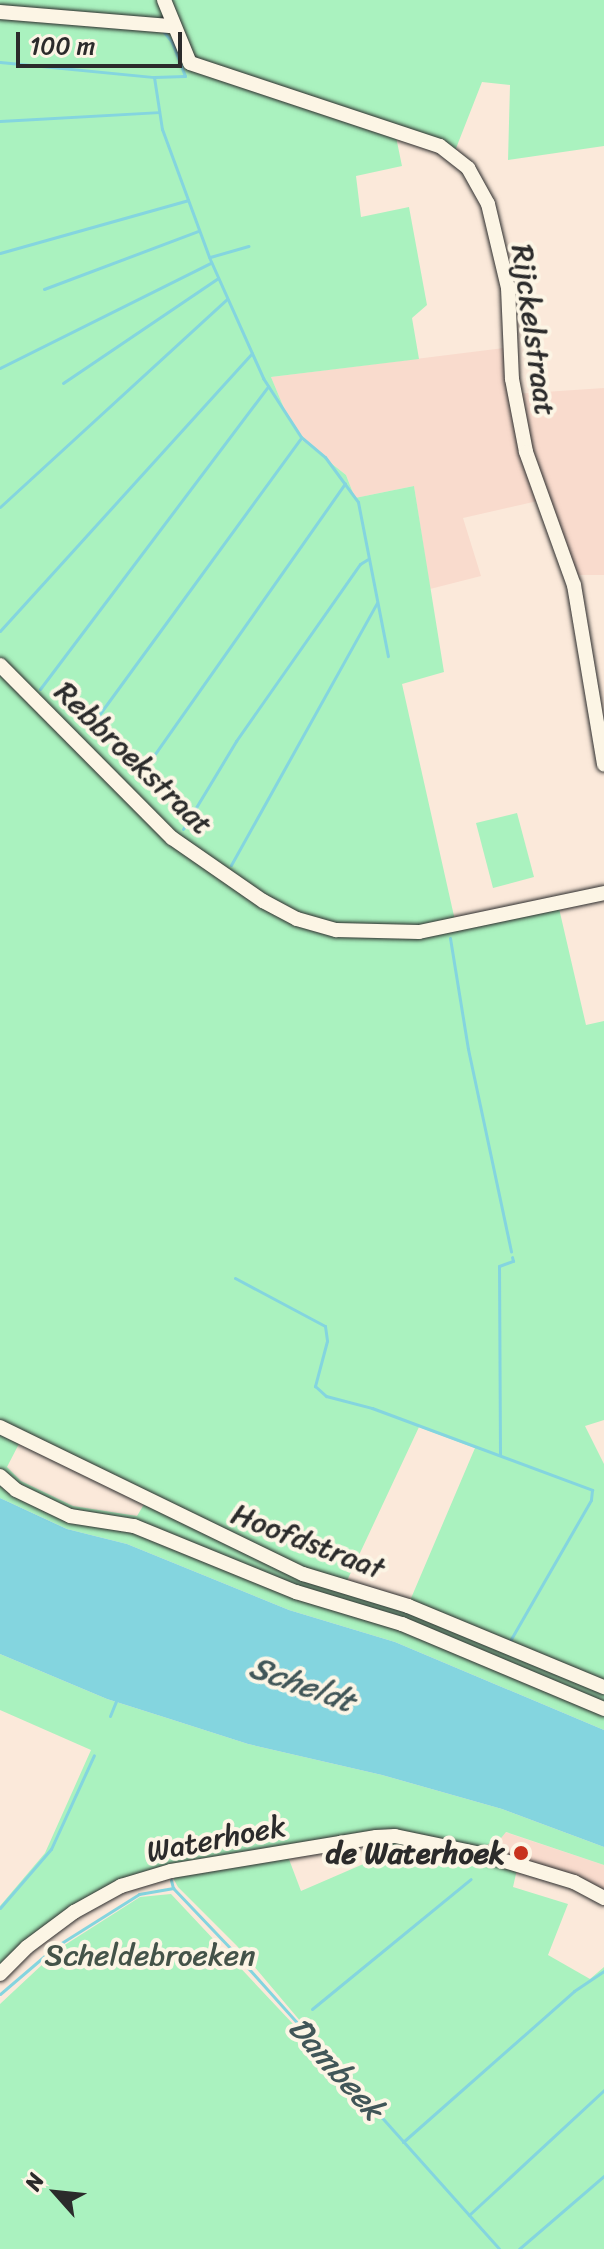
<!DOCTYPE html>
<html>
<head>
<meta charset="utf-8">
<style>
  body { margin:0 }
  #map { position:relative; width:604px; height:2249px; overflow:hidden; background:#fbe9da; font-family:Sriracha,sans-serif }
  div>[style] { position:absolute }
  .built>* { inset:0; background:#f9dbcd }
  .green>* { inset:0; background:#aaf2bf }
  .water>* { inset:0; background:#84d5df }
  .stream>* { height:3px; margin:-1.5px; padding:0 1.5px; transform-origin:1.5px; border-radius:1.5px; background:#84d5df }
  .roads { filter:drop-shadow(0 0 2px #2b2b2b) drop-shadow(0 0 2px #2b2b2b) }
  .street>* { height:14px; margin:-7px; padding:0 7px; transform-origin:7px; border-radius:7px; background:#fcf5e5 }
  .dots>* { width:22px; height:22px; translate:-50% -50%; box-sizing:border-box; border:4px solid #fcf5e5; border-radius:50% }
  span { translate:-50% -50%; white-space:nowrap; text-align:center; line-height:1.15; -webkit-text-stroke:8px #fcf5e5; paint-order:stroke }
  .street-label { font-size:30px; color:#2b2b2b }
  .poi-label { font-size:30px; color:#2b2b2b; font-weight:700 }
  .right { translate:-100% -50%; text-align:right }
  .park-label { font-size:30px; color:#445349 }
  .water-label { font-size:32px; color:#415658; font-style:italic }
  .north { position:absolute; left:16px; top:2153px; width:80px; height:80px; -webkit-text-stroke:6px #fcf5e5; paint-order:stroke; rotate:297deg; font-size:22px; font-weight:700; line-height:32px; text-align:center; color:#2b2b2b }
  .north::after { content:''; display:block; margin:auto; width:28px; height:36px; background:#2b2b2b; clip-path:polygon(50% 0,100% 100%,50% 72%,0 100%) }
  .scale { position:absolute; left:16px; top:32px; width:166px; height:36px; box-sizing:border-box; border:4px solid #2b2b2b; border-top:0; padding-left:10px; font-size:24px; line-height:28px; white-space:nowrap; color:#2b2b2b; -webkit-text-stroke:6px #fcf5e5; paint-order:stroke }
</style>
</head>
<body>
<div id="map">
  <div class="built">
    <div style="clip-path:polygon(511px 347px,515px 394px,604px 388px,604px 575px,570px 575px,542px 500px,463px 518px,481px 576px,430px 589px,414px 486px,355px 498px,346px 475px,302px 440px,289px 420px,271px 377px)"></div>
    <div style="clip-path:polygon(505px 1832px,604px 1865px,604px 1894px,485px 1855px,488px 1844px)"></div>
  </div>
  <div class="green">
    <div style="clip-path:polygon(evenodd,0 0,604px 0,604px 146px,508px 160px,510px 85px,482px 82px,453px 156px,395px 132px,402px 166px,356px 176px,361px 217px,409px 207px,427px 305px,412px 318px,419px 359px,271px 377px,289px 420px,302px 440px,346px 475px,355px 498px,414px 486px,444px 672px,402px 684px,456px 925px,558px 904px,586px 1025px,604px 1021px,604px 1420px,585px 1426px,604px 1464px,604px 1730px,395px 1642px,289px 1610px,127px 1544px,67px 1529px,0 1498px,0 0,419px 1427px,475px 1448px,409px 1603px,345px 1585px,419px 1427px,0 0,22px 1438px,146px 1501px,137px 1516px,73px 1506px,21px 1481px,7px 1467px,22px 1438px)"></div>
    <div style="clip-path:polygon(517px 813px,534px 877px,493px 888px,476px 823px)"></div>
    <div style="clip-path:polygon(evenodd,0 1654px,107px 1699px,170px 1719px,248px 1744px,382px 1775px,502px 1809px,604px 1847px,604px 1865px,506px 1832px,497px 1843px,488px 1844px,485px 1854px,518px 1865px,513px 1887px,568px 1904px,548px 1955px,590px 1979px,604px 1967px,604px 2249px,0 2249px,0 2004px,60px 1948px,140px 1897px,171px 1894px,387px 2124px,237px 1946px,178px 1887px,172px 1876px,110px 1886px,0 1966px,0 1906px,45px 1853px,91px 1750px,0 1710px,0 1654px,376px 1838px,368px 1862px,301px 1891px,287px 1854px,376px 1838px)"></div>
  </div>
  <div class="water">
    <div style="clip-path:polygon(0 1498px,67px 1529px,127px 1544px,289px 1610px,395px 1642px,604px 1730px,604px 1847px,502px 1809px,382px 1775px,248px 1744px,170px 1719px,107px 1699px,0 1654px)"></div>
  </div>
  <div class="stream">
    <div style="left:0;top:62px;width:155px;rotate:5.6deg"></div>
    <div style="left:154px;top:77px;width:31px;rotate:-2deg"></div>
    <div style="left:185px;top:76px;width:36px;rotate:-111deg"></div>
    <div style="left:172px;top:42px;width:14px;rotate:-129deg"></div>
    <div style="left:154px;top:77px;width:53px;rotate:81.3deg"></div>
    <div style="left:162px;top:129px;width:136px;rotate:69.8deg"></div>
    <div style="left:209px;top:257px;width:133px;rotate:65.9deg"></div>
    <div style="left:263px;top:378px;width:70px;rotate:57.2deg"></div>
    <div style="left:301px;top:437px;width:31px;rotate:40deg"></div>
    <div style="left:325px;top:457px;width:56px;rotate:53.7deg"></div>
    <div style="left:358px;top:502px;width:157px;rotate:79deg"></div>
    <div style="left:0;top:121px;width:159px;rotate:-3.2deg"></div>
    <div style="left:0;top:253px;width:195px;rotate:-15.7deg"></div>
    <div style="left:210px;top:257px;width:40px;rotate:-16deg"></div>
    <div style="left:44px;top:289px;width:165px;rotate:-20.6deg"></div>
    <div style="left:0;top:368px;width:236px;rotate:-26.5deg"></div>
    <div style="left:63px;top:383px;width:187px;rotate:-34.1deg"></div>
    <div style="left:0;top:507px;width:308px;rotate:-42.5deg"></div>
    <div style="left:0;top:631px;width:375px;rotate:-47.8deg"></div>
    <div style="left:40px;top:689px;width:379px;rotate:-53deg"></div>
    <div style="left:88px;top:730px;width:360px;rotate:-53.9deg"></div>
    <div style="left:138px;top:778px;width:360px;rotate:-54.9deg"></div>
    <div style="left:183px;top:829px;width:103px;rotate:-58.9deg"></div>
    <div style="left:236px;top:741px;width:216px;rotate:-55deg"></div>
    <div style="left:360px;top:564px;width:9px;rotate:-32deg"></div>
    <div style="left:231px;top:865px;width:300px;rotate:-60.9deg"></div>
    <div style="left:450px;top:938px;width:112px;rotate:80.8deg"></div>
    <div style="left:468px;top:1049px;width:207px;rotate:78deg"></div>
    <div style="left:235px;top:1278px;width:102px;rotate:28.1deg"></div>
    <div style="left:325px;top:1326px;width:15px;rotate:82deg"></div>
    <div style="left:327px;top:1341px;width:47px;rotate:104.9deg"></div>
    <div style="left:315px;top:1386px;width:15px;rotate:42deg"></div>
    <div style="left:326px;top:1396px;width:48px;rotate:14.6deg"></div>
    <div style="left:372px;top:1408px;width:235px;rotate:20.4deg"></div>
    <div style="left:592px;top:1490px;width:10px;rotate:96deg"></div>
    <div style="left:591px;top:1500px;width:163px;rotate:119.9deg"></div>
    <div style="left:500px;top:1455px;width:189px;rotate:-90.3deg"></div>
    <div style="left:499px;top:1266px;width:15px;rotate:-20deg"></div>
    <div style="left:513px;top:1261px;width:4px;rotate:-104deg"></div>
    <div style="left:110px;top:1716px;width:16px;rotate:-68deg"></div>
    <div style="left:171px;top:1880px;width:8px;rotate:76deg"></div>
    <div style="left:173px;top:1888px;width:87px;rotate:46.4deg"></div>
    <div style="left:233px;top:1951px;width:399px;rotate:48.2deg"></div>
    <div style="left:0;top:1908px;width:78px;rotate:-49.2deg"></div>
    <div style="left:51px;top:1849px;width:103px;rotate:-65.4deg"></div>
    <div style="left:0;top:1994px;width:72px;rotate:-40.5deg"></div>
    <div style="left:55px;top:1947px;width:99px;rotate:-32.2deg"></div>
    <div style="left:139px;top:1894px;width:35px;rotate:-10deg"></div>
    <div style="left:312px;top:2009px;width:205px;rotate:-39.3deg"></div>
    <div style="left:403px;top:2142px;width:228px;rotate:-41.4deg"></div>
    <div style="left:574px;top:1991px;width:36px;rotate:-34deg"></div>
    <div style="left:469px;top:2215px;width:184px;rotate:-42.8deg"></div>
    <div style="left:519px;top:2249px;width:112px;rotate:-40.7deg"></div>
  </div>
  <div class="roads">
    <div class="street">
      <div style="left:164px;top:0;width:68px;rotate:67.6deg"></div>
      <div style="left:190px;top:63px;width:263px;rotate:18.4deg"></div>
      <div style="left:440px;top:146px;width:36px;rotate:38deg"></div>
      <div style="left:468px;top:168px;width:41px;rotate:60.9deg"></div>
      <div style="left:488px;top:204px;width:86px;rotate:76.6deg"></div>
      <div style="left:508px;top:288px;width:91px;rotate:87.5deg"></div>
      <div style="left:512px;top:379px;width:74px;rotate:79.1deg"></div>
      <div style="left:526px;top:452px;width:141px;rotate:70.2deg"></div>
      <div style="left:574px;top:585px;width:182px;rotate:80.5deg"></div>
      <div style="left:0;top:12px;width:173px;rotate:4.7deg"></div>
      <div style="left:0;top:665px;width:244px;rotate:45.2deg"></div>
      <div style="left:172px;top:838px;width:111px;rotate:34.7deg"></div>
      <div style="left:263px;top:901px;width:38px;rotate:28deg"></div>
      <div style="left:297px;top:919px;width:41px;rotate:15.8deg"></div>
      <div style="left:336px;top:930px;width:83px;rotate:1.4deg"></div>
      <div style="left:419px;top:932px;width:189px;rotate:-11.9deg"></div>
      <div style="left:0;top:1427px;width:337px;rotate:25.9deg"></div>
      <div style="left:303px;top:1574px;width:110px;rotate:16.9deg"></div>
      <div style="left:408px;top:1606px;width:212px;rotate:22.5deg"></div>
      <div style="left:0;top:1476px;width:21px;rotate:41deg"></div>
      <div style="left:16px;top:1490px;width:60px;rotate:25.7deg"></div>
      <div style="left:70px;top:1516px;width:65px;rotate:8.9deg"></div>
      <div style="left:134px;top:1526px;width:175px;rotate:22.2deg"></div>
      <div style="left:296px;top:1592px;width:111px;rotate:16.8deg"></div>
      <div style="left:402px;top:1624px;width:219px;rotate:22.8deg"></div>
      <div style="left:0;top:1974px;width:38px;rotate:-45deg"></div>
      <div style="left:27px;top:1947px;width:59px;rotate:-36.7deg"></div>
      <div style="left:74px;top:1912px;width:54px;rotate:-29deg"></div>
      <div style="left:121px;top:1886px;width:52px;rotate:-16.7deg"></div>
      <div style="left:171px;top:1871px;width:208px;rotate:-9.4deg"></div>
      <div style="left:376px;top:1837px;width:19px;rotate:-3deg"></div>
      <div style="left:395px;top:1836px;width:92px;rotate:11.9deg"></div>
      <div style="left:485px;top:1855px;width:93px;rotate:16.9deg"></div>
      <div style="left:574px;top:1882px;width:34px;rotate:28deg"></div>
    </div>
  </div>
  <div class="dots">
    <div style="left:521px;top:1853px;background:#c8321e"></div>
  </div>
  <div class="street-label">
    <span style="left:534px;top:330px;rotate:82deg">Rijckelstraat</span>
    <span style="left:134px;top:758px;rotate:44deg">Rebbroekstraat</span>
    <span style="left:308px;top:1541px;rotate:21deg">Hoofdstraat</span>
    <span style="left:216px;top:1839px;rotate:-11deg">Waterhoek</span>
  </div>
  <div class="poi-label">
    <span class="right" style="left:505px;top:1853px">de Waterhoek</span>
  </div>
  <div class="park-label">
    <span style="left:150px;top:1955px">Scheldebroeken</span>
  </div>
  <div class="water-label">
    <span style="left:302px;top:1685px;rotate:20deg">Scheldt</span>
    <span style="left:336px;top:2069px;rotate:48deg">Dambeek</span>
  </div>
  <div class="north">N</div>
  <div class="scale">100 m</div>
</div>
</body>
</html>
